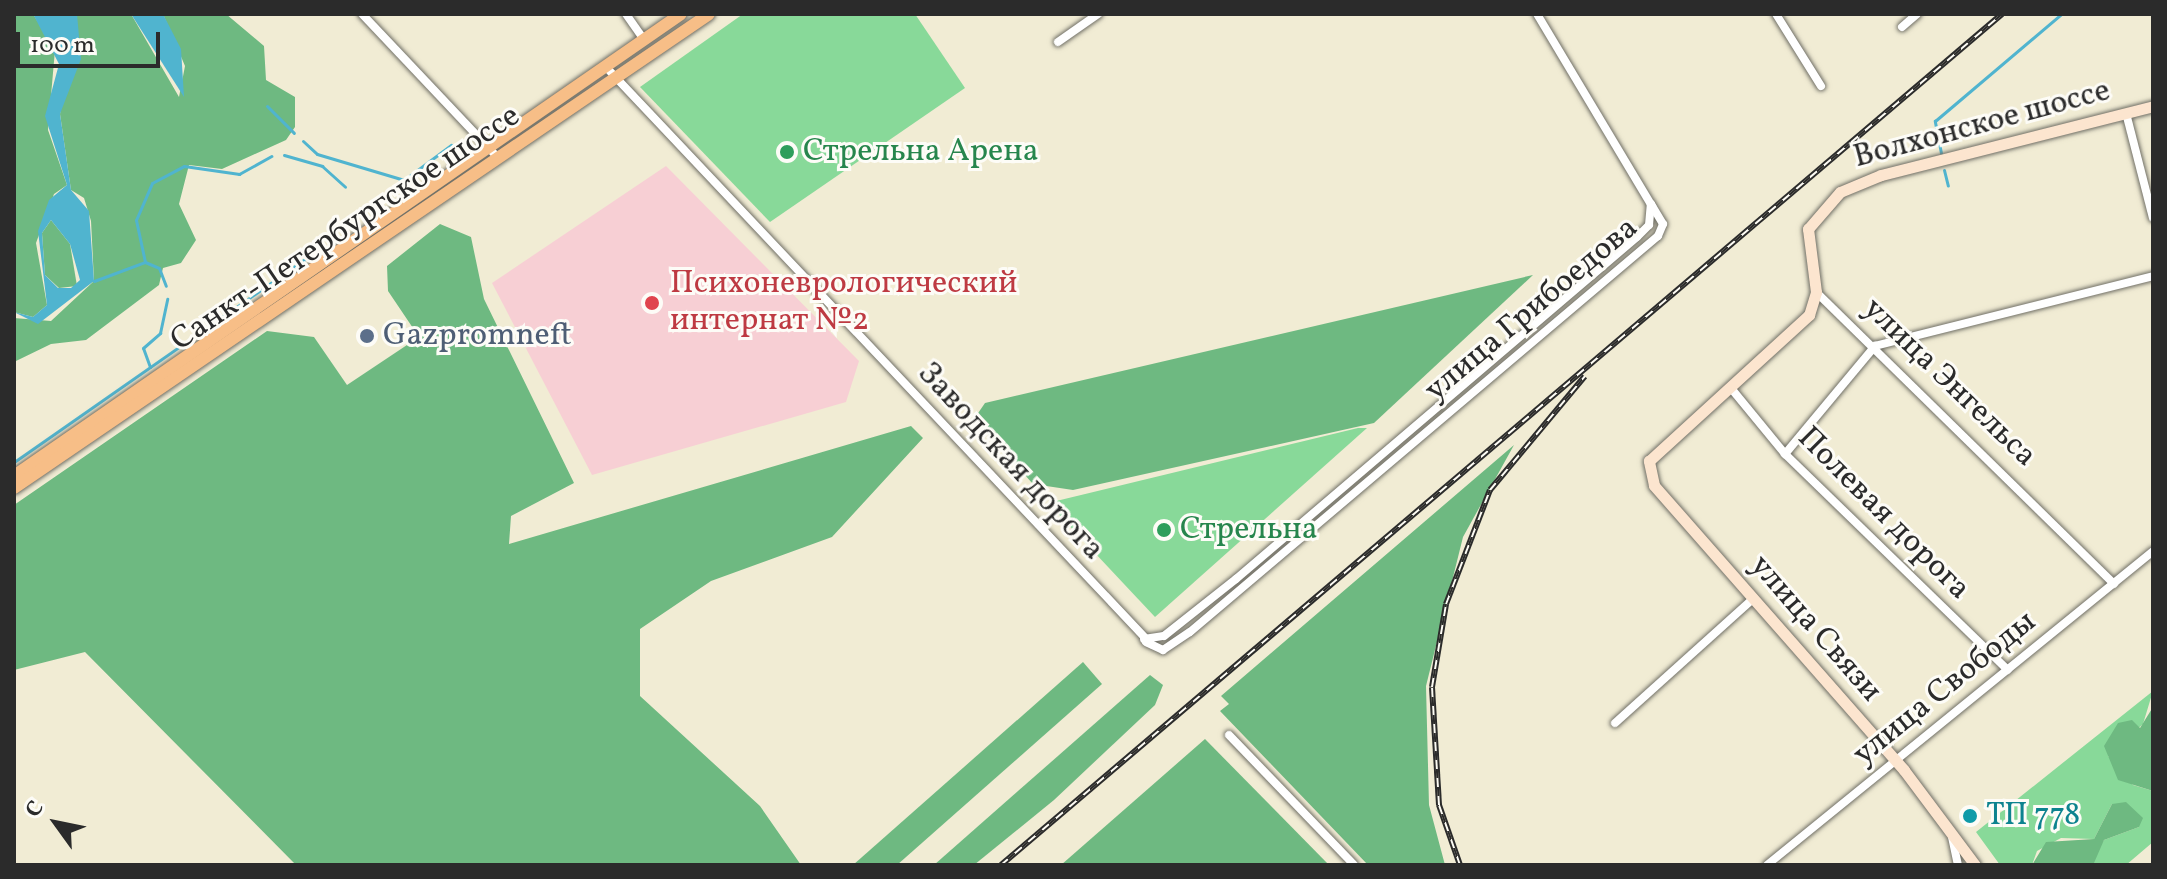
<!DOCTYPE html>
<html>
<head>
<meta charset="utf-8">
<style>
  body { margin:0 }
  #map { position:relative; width:2167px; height:879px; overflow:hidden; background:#f1ecd4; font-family:Vollkorn,serif }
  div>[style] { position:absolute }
  .built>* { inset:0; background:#f7cfd4 }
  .green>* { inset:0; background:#88d999 }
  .forest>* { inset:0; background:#6eb981 }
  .water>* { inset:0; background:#50b4cf }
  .stream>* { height:3px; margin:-1.5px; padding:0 1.5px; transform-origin:1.5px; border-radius:1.5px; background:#50b4cf }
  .roads { filter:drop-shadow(0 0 2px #706f66) drop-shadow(0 0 2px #706f66) }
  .street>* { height:8px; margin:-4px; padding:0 4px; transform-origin:4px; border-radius:4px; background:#fff }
  .secondary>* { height:11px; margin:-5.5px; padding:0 5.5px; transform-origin:5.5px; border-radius:5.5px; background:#fce5cf }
  .primary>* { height:12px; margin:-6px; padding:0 6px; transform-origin:6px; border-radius:6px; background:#f7be87 }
  .rail>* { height:6px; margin-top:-3px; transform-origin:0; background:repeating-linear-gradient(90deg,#fdfcf7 0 9px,#2b2b2b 0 18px); box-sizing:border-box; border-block:2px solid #2b2b2b }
  .dots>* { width:22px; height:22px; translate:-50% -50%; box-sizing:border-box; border:4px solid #fdfcf7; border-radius:50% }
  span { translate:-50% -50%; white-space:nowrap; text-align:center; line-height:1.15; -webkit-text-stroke:6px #fdfcf7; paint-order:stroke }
  .street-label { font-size:32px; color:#2b2b2b }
  .leisure-label { font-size:32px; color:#27864d }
  .left { translate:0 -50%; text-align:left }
  .health-label { font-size:32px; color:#be3a42 }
  .service-label { font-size:32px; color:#4e5e75 }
  .culture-label { font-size:32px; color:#0d838f }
  .frame { position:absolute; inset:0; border:16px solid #2b2b2b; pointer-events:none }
  .north { position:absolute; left:16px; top:783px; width:80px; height:80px; -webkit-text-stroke:6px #fdfcf7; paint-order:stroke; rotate:303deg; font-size:22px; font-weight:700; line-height:32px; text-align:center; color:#2b2b2b }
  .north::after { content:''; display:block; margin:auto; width:28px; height:36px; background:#2b2b2b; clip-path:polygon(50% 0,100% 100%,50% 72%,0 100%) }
  .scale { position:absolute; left:16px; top:32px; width:144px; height:36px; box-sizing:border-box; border:4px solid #2b2b2b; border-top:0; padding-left:10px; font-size:24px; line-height:28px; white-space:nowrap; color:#2b2b2b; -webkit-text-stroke:6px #fdfcf7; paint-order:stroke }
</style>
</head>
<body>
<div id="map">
  <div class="built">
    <div style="clip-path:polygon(666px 166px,859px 361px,846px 402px,592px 475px,492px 283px)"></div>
  </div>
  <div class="green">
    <div style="clip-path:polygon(743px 14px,915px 14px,965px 88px,770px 222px,640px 87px)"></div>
    <div style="clip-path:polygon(1367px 428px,1155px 617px,1048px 503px,1358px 428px)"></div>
    <div style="clip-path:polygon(2153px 691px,2143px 724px,2108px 756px,2133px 785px,2153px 791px,2153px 842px,2126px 865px,2087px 865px,2104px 840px,2139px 827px,2112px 804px,2094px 839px,2061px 838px,2037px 851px,2032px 865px,2000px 865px,1976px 832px)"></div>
  </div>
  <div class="forest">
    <div style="clip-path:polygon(14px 14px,33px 14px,55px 50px,48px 130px,67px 185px,54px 194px,36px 243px,47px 305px,33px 317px,14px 312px)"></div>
    <div style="clip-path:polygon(77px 14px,131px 14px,179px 97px,185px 66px,163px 14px,226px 14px,264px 46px,266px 80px,295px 97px,295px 127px,286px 140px,222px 169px,189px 165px,179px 204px,196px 240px,181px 263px,163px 268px,159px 285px,86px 340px,51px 344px,16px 361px,14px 318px,51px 321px,94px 281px,91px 221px,84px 198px,71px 190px,60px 114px)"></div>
    <div style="clip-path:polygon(51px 220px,70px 244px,77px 286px,59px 288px,45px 275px,42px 233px)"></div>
    <div style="clip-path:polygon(440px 224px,471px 237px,484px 299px,574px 483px,511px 516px,509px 544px,911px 426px,923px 438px,832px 537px,711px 581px,640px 629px,640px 696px,760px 806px,801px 865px,296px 865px,85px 652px,14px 670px,14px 505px,267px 331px,314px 337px,347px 385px,419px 337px,388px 291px,387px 266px)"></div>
    <div style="clip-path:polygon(1533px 275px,1374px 423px,1073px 490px,1033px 484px,974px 419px,985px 403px)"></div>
    <div style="clip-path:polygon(1514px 445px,1463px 537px,1426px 686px,1429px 805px,1445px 865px,1368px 865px,1220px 711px,1229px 704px,1221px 696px)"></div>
    <div style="clip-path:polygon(1083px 662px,1102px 684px,897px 865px,853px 865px)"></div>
    <div style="clip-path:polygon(1150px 675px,1163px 685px,1155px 705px,1054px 800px,974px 865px,934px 865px)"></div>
    <div style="clip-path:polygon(2153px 707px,2153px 791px,2118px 780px,2104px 746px,2118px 723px,2132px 720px,2140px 728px)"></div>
    <div style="clip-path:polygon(1205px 739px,1329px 865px,1061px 865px)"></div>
    <div style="clip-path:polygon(2126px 802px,2143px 818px,2139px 827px,2104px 840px,2094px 863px,2032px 865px,2046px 842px,2094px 839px,2112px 804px)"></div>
  </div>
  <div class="water">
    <div style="clip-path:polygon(evenodd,33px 14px,77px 14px,81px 59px,60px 114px,71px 190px,89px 211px,94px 281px,38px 324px,14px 312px,33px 317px,47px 305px,38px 231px,49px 200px,67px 185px,45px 116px,59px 64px,33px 14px,51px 220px,70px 244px,80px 280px,71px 288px,58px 288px,45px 275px,42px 233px,51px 220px)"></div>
    <div style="clip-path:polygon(131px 14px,163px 14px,181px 49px,184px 97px)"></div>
  </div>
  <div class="stream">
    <div style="left:267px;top:106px;width:38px;rotate:45deg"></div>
    <div style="left:303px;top:141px;width:19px;rotate:43deg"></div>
    <div style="left:317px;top:154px;width:91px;rotate:16.6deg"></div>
    <div style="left:404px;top:180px;width:59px;rotate:-36.7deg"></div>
    <div style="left:1941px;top:153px;width:33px;rotate:-101deg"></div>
    <div style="left:1935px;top:121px;width:165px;rotate:-40.3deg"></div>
    <div style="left:284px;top:155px;width:40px;rotate:16deg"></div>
    <div style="left:322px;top:166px;width:31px;rotate:42deg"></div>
    <div style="left:1944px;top:170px;width:16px;rotate:76deg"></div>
    <div style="left:145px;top:262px;width:15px;rotate:23deg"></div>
    <div style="left:159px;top:268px;width:19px;rotate:69deg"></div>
    <div style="left:94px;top:281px;width:54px;rotate:-20.4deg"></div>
    <div style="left:145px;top:262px;width:43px;rotate:-102.1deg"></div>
    <div style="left:136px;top:220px;width:40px;rotate:-66.6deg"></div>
    <div style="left:152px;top:183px;width:36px;rotate:-28deg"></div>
    <div style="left:184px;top:166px;width:56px;rotate:8.3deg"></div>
    <div style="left:239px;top:174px;width:37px;rotate:-29deg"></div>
    <div style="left:150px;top:367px;width:20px;rotate:-110deg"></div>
    <div style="left:143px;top:348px;width:23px;rotate:-41deg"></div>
    <div style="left:160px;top:333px;width:35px;rotate:-78deg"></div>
    <div style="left:14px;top:462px;width:358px;rotate:-34.9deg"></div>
  </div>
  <div class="roads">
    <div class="street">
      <div style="left:362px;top:14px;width:197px;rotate:46.6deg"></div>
      <div style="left:626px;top:14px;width:32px;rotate:55deg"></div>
      <div style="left:1537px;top:14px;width:224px;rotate:59.1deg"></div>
      <div style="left:1776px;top:14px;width:85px;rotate:58deg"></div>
      <div style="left:1902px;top:27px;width:20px;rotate:-41deg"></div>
      <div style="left:1058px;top:42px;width:49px;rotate:-35deg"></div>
      <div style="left:605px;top:66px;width:795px;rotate:46.63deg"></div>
      <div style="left:2126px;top:113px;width:108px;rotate:75.6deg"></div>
      <div style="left:1816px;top:292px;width:417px;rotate:44.4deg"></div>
      <div style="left:1730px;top:387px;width:87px;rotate:50.6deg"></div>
      <div style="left:1785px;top:454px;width:310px;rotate:44.1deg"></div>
      <div style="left:1785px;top:454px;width:141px;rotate:-50.2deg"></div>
      <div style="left:1875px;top:346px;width:287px;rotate:-14.1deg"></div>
      <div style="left:1144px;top:639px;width:20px;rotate:-9deg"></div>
      <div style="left:1164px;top:636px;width:92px;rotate:-38.4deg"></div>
      <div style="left:1236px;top:579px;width:527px;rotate:-40.46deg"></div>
      <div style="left:1637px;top:237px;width:17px;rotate:-45deg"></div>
      <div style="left:1649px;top:225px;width:21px;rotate:-85deg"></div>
      <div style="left:1146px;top:642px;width:19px;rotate:25deg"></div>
      <div style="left:1163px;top:650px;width:32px;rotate:-34deg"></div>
      <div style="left:1190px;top:632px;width:613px;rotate:-40.24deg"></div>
      <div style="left:1658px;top:236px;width:13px;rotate:-67deg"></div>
      <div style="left:1663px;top:224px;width:23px;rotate:-121deg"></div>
      <div style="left:1615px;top:723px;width:187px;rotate:-42deg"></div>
      <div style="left:1229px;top:735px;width:180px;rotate:46.1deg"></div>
      <div style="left:1952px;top:837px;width:29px;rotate:78deg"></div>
      <div style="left:1767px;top:865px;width:498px;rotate:-39.1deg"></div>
    </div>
    <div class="secondary">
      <div style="left:1975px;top:865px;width:119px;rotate:-126.8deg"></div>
      <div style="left:1904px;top:770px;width:379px;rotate:-131.3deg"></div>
      <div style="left:1654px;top:485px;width:25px;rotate:-102deg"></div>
      <div style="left:1649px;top:461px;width:217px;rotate:-42.4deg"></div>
      <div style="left:1809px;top:315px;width:24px;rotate:-73deg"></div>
      <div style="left:1816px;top:292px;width:64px;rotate:-97.2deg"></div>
      <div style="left:1808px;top:229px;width:49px;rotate:-49.1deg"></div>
      <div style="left:1840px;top:192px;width:44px;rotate:-22.5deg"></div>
      <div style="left:1881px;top:175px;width:281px;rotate:-14.2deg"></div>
    </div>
    <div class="primary">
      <div style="left:14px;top:476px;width:811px;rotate:-34.71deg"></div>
      <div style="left:14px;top:488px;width:841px;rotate:-34.29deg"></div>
    </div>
  </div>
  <div class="rail">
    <div style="left:1001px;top:865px;width:1314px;rotate:-40.37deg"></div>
    <div style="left:1460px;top:865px;width:64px;rotate:-109.3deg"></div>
    <div style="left:1439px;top:805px;width:118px;rotate:-93.4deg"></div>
    <div style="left:1432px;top:687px;width:84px;rotate:-80.4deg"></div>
    <div style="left:1446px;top:604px;width:122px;rotate:-68.9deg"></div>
    <div style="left:1490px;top:490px;width:148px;rotate:-50.2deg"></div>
  </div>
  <div class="dots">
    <div style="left:787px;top:152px;background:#2e9e5b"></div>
    <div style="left:652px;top:303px;background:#e0444e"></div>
    <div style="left:367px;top:336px;background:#5c6f8a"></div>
    <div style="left:1164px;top:530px;background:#2e9e5b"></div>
    <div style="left:1970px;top:816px;background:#0f9aa8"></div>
  </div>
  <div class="street-label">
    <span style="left:1982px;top:125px;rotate:-15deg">Волхонское шоссе</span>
    <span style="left:346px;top:229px;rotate:-34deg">Санкт-Петербургское шоссе</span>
    <span style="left:1532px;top:310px;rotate:-40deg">улица Грибоедова</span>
    <span style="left:1949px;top:383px;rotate:44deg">улица Энгельса</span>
    <span style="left:1010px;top:462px;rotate:47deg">Заводская дорога</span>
    <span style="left:1883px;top:514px;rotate:45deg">Полевая дорога</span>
    <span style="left:1815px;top:629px;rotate:49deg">улица Связи</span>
    <span style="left:1945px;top:689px;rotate:-39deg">улица Свободы</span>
  </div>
  <div class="leisure-label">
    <span class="left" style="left:803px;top:152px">Стрельна Арена</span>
    <span class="left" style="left:1180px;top:530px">Стрельна</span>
  </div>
  <div class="health-label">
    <span class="left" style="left:670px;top:303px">Психоневрологический<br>интернат №2</span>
  </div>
  <div class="service-label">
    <span class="left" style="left:383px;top:336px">Gazpromneft</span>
  </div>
  <div class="culture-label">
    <span class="left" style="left:1986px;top:816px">ТП 778</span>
  </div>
  <div class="frame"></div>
  <div class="north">С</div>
  <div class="scale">100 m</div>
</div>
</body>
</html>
